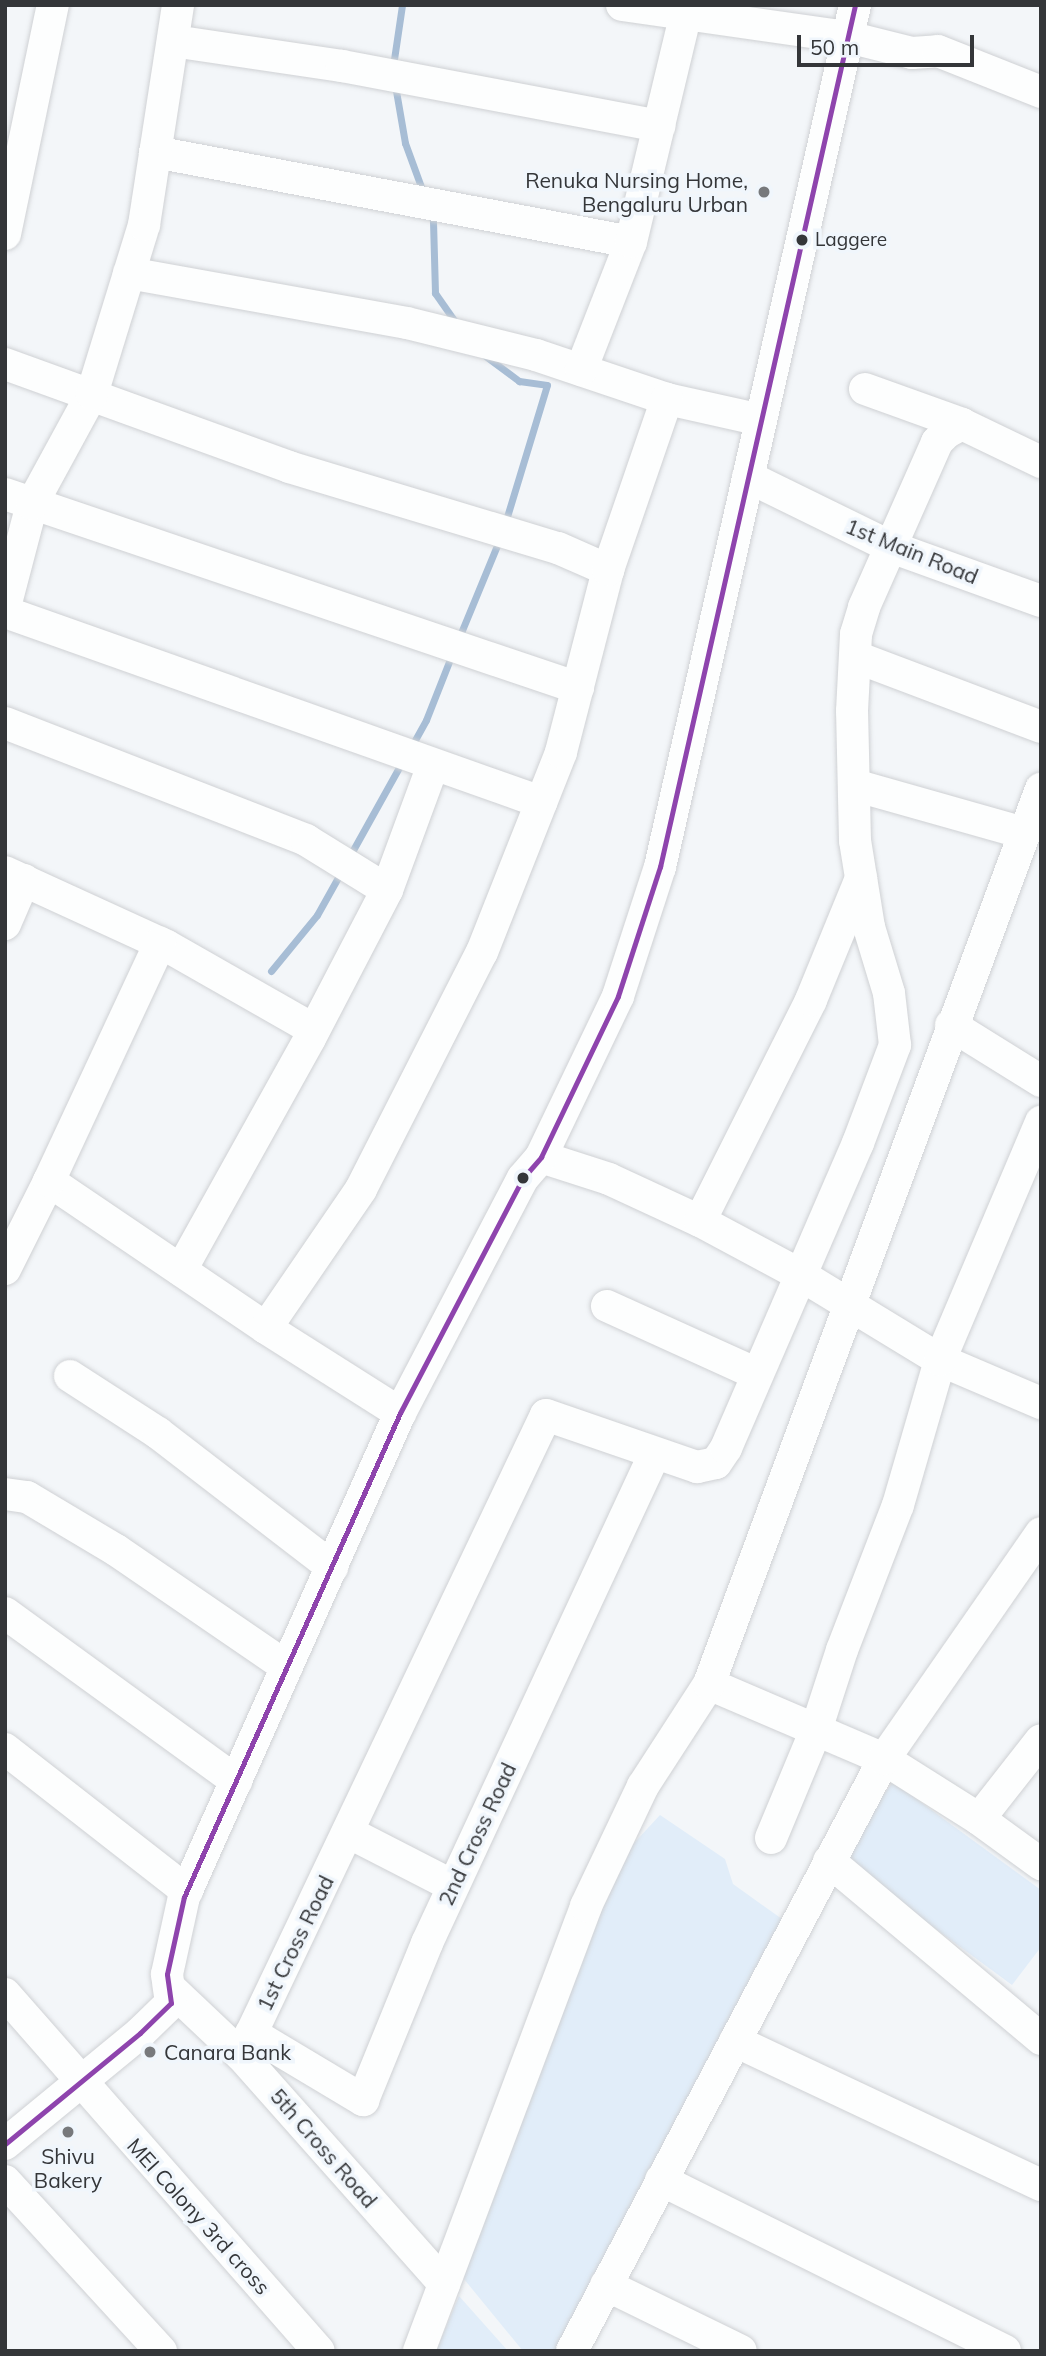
<!DOCTYPE html>
<html>
<head>
<meta charset="utf-8">
<style>
  body { margin:0 }
  #map { position:relative; width:1046px; height:2356px; overflow:hidden; background:#f3f6f9; font-family:Mulish,sans-serif }
  div>[style] { position:absolute }
  .green>* { inset:0; background:#e1edf9 }
  .stream>* { height:7px; margin:-3.5px; padding:0 3.5px; transform-origin:3.5px; border-radius:3.5px; background:#a7bdd5 }
  .roads { filter:drop-shadow(0 0 2px #cfd1d4) drop-shadow(0 0 2px #cfd1d4) }
  .minor>* { height:32px; margin:-16px; padding:0 16px; transform-origin:16px; border-radius:16px; background:#fdfefe }
  .bus-1>* { height:5px; margin:-2.5px; padding:0 2.5px; transform-origin:2.5px; border-radius:2.5px; background:#8e44ad }
  .dots>* { width:19px; height:19px; translate:-50% -50%; box-sizing:border-box; border:4px solid #f0f6fc; border-radius:50% }
  span { translate:-50% -50%; white-space:nowrap; text-align:center; line-height:1.15; -webkit-text-stroke:7px #f0f6fc; paint-order:stroke }
  .bus-label { font-size:19px; color:#343639 }
  .left { translate:0 -50%; text-align:left }
  .poi-label { font-size:21px; color:#343639 }
  .right { translate:-100% -50%; text-align:right }
  .street-label { font-size:21px; color:#343639 }
  .frame { position:absolute; inset:0; border:7px solid #343639; pointer-events:none }
  .scale { position:absolute; left:797px; top:35px; width:177px; height:32px; box-sizing:border-box; border:4px solid #343639; border-top:0; padding-left:9px; font-size:21px; line-height:24px; white-space:nowrap; color:#343639; -webkit-text-stroke:5px #f0f6fc; paint-order:stroke }
</style>
</head>
<body>
<div id="map">
  <div class="green">
    <div style="clip-path:polygon(893px 1782px,1041px 1890px,1041px 1947px,1012px 1985px,838px 1857px)"></div>
    <div style="clip-path:polygon(660px 1815px,725px 1859px,733px 1884px,782px 1919px,559px 2351px,523px 2351px,459px 2273px,611px 1868px)"></div>
    <div style="clip-path:polygon(459px 2296px,508px 2351px,436px 2351px)"></div>
  </div>
  <div class="stream">
    <div style="left:393px;top:66px;width:62px;rotate:-81.6deg"></div>
    <div style="left:395px;top:85px;width:59px;rotate:80.2deg"></div>
    <div style="left:405px;top:143px;width:55px;rotate:69.9deg"></div>
    <div style="left:431px;top:213px;width:8px;rotate:76deg"></div>
    <div style="left:433px;top:221px;width:72px;rotate:88.4deg"></div>
    <div style="left:435px;top:293px;width:40px;rotate:55.1deg"></div>
    <div style="left:484px;top:355px;width:44px;rotate:36.6deg"></div>
    <div style="left:519px;top:381px;width:28px;rotate:8deg"></div>
    <div style="left:547px;top:385px;width:144px;rotate:106.9deg"></div>
    <div style="left:458px;top:640px;width:110px;rotate:-67.6deg"></div>
    <div style="left:410px;top:749px;width:33px;rotate:-61deg"></div>
    <div style="left:426px;top:720px;width:71px;rotate:-68.5deg"></div>
    <div style="left:348px;top:859px;width:111px;rotate:-60.9deg"></div>
    <div style="left:271px;top:971px;width:72px;rotate:-50.6deg"></div>
    <div style="left:317px;top:915px;width:49px;rotate:-60.8deg"></div>
  </div>
  <div class="roads">
    <div class="minor">
      <div style="left:622px;top:5px;width:228px;rotate:8.1deg"></div>
      <div style="left:848px;top:37px;width:66px;rotate:14deg"></div>
      <div style="left:912px;top:53px;width:26px;rotate:-4deg"></div>
      <div style="left:938px;top:51px;width:111px;rotate:21.7deg"></div>
      <div style="left:173px;top:41px;width:171px;rotate:8.4deg"></div>
      <div style="left:342px;top:66px;width:323px;rotate:10.7deg"></div>
      <div style="left:155px;top:152px;width:484px;rotate:10.7deg"></div>
      <div style="left:5px;top:234px;width:234px;rotate:-78.2deg"></div>
      <div style="left:129px;top:273px;width:282px;rotate:10.2deg"></div>
      <div style="left:407px;top:323px;width:133px;rotate:13.9deg"></div>
      <div style="left:536px;top:355px;width:138px;rotate:18.6deg"></div>
      <div style="left:667px;top:399px;width:96px;rotate:12.6deg"></div>
      <div style="left:5px;top:364px;width:302px;rotate:19.9deg"></div>
      <div style="left:289px;top:467px;width:281px;rotate:16.8deg"></div>
      <div style="left:558px;top:548px;width:55px;rotate:23.7deg"></div>
      <div style="left:581px;top:370px;width:137px;rotate:-68.7deg"></div>
      <div style="left:631px;top:242px;width:244px;rotate:-76.5deg"></div>
      <div style="left:865px;top:389px;width:103px;rotate:19.8deg"></div>
      <div style="left:962px;top:424px;width:88px;rotate:25.7deg"></div>
      <div style="left:748px;top:477px;width:159px;rotate:26.1deg"></div>
      <div style="left:891px;top:547px;width:159px;rotate:19.8deg"></div>
      <div style="left:5px;top:494px;width:605px;rotate:18.7deg"></div>
      <div style="left:5px;top:607px;width:106px;rotate:-75.3deg"></div>
      <div style="left:32px;top:504px;width:125px;rotate:-61.4deg"></div>
      <div style="left:92px;top:394px;width:177px;rotate:-72.9deg"></div>
      <div style="left:144px;top:225px;width:223px;rotate:-81.2deg"></div>
      <div style="left:5px;top:612px;width:569px;rotate:19.52deg"></div>
      <div style="left:856px;top:657px;width:198px;rotate:20.7deg"></div>
      <div style="left:5px;top:723px;width:323px;rotate:21.2deg"></div>
      <div style="left:306px;top:840px;width:95px;rotate:31.7deg"></div>
      <div style="left:854px;top:785px;width:177px;rotate:15.8deg"></div>
      <div style="left:5px;top:872px;width:178px;rotate:24.6deg"></div>
      <div style="left:167px;top:946px;width:169px;rotate:29.7deg"></div>
      <div style="left:5px;top:924px;width:48px;rotate:-66.6deg"></div>
      <div style="left:951px;top:1025px;width:106px;rotate:31.9deg"></div>
      <div style="left:541px;top:1157px;width:71px;rotate:17.9deg"></div>
      <div style="left:609px;top:1179px;width:100px;rotate:24.8deg"></div>
      <div style="left:700px;top:1221px;width:112px;rotate:28.2deg"></div>
      <div style="left:799px;top:1274px;width:165px;rotate:31.4deg"></div>
      <div style="left:940px;top:1360px;width:110px;rotate:23.1deg"></div>
      <div style="left:49px;top:1181px;width:262px;rotate:34.1deg"></div>
      <div style="left:266px;top:1328px;width:159px;rotate:32.4deg"></div>
      <div style="left:700px;top:1221px;width:247px;rotate:-63.3deg"></div>
      <div style="left:811px;top:1000px;width:132px;rotate:-67.7deg"></div>
      <div style="left:5px;top:1269px;width:98px;rotate:-63.4deg"></div>
      <div style="left:49px;top:1181px;width:263px;rotate:-65deg"></div>
      <div style="left:181px;top:1270px;width:265px;rotate:-60.9deg"></div>
      <div style="left:310px;top:1038px;width:167px;rotate:-62.5deg"></div>
      <div style="left:387px;top:890px;width:133px;rotate:-69.8deg"></div>
      <div style="left:607px;top:1306px;width:165px;rotate:24.4deg"></div>
      <div style="left:266px;top:1328px;width:168px;rotate:-55.6deg"></div>
      <div style="left:361px;top:1189px;width:266px;rotate:-63deg"></div>
      <div style="left:482px;top:952px;width:215px;rotate:-68.4deg"></div>
      <div style="left:561px;top:752px;width:188px;rotate:-75.5deg"></div>
      <div style="left:608px;top:570px;width:181px;rotate:-71deg"></div>
      <div style="left:70px;top:1376px;width:105px;rotate:32.9deg"></div>
      <div style="left:158px;top:1433px;width:220px;rotate:37.6deg"></div>
      <div style="left:5px;top:1494px;width:22px;rotate:8deg"></div>
      <div style="left:27px;top:1497px;width:104px;rotate:30.8deg"></div>
      <div style="left:116px;top:1550px;width:207px;rotate:34.4deg"></div>
      <div style="left:5px;top:1613px;width:286px;rotate:36deg"></div>
      <div style="left:709px;top:1684px;width:190px;rotate:23.2deg"></div>
      <div style="left:884px;top:1759px;width:112px;rotate:32.3deg"></div>
      <div style="left:979px;top:1819px;width:77px;rotate:36deg"></div>
      <div style="left:5px;top:1749px;width:231px;rotate:38deg"></div>
      <div style="left:979px;top:1819px;width:100px;rotate:-51.9deg"></div>
      <div style="left:348px;top:1832px;width:118px;rotate:27.2deg"></div>
      <div style="left:771px;top:1838px;width:117px;rotate:-67.4deg"></div>
      <div style="left:816px;top:1730px;width:84px;rotate:-72deg"></div>
      <div style="left:842px;top:1650px;width:155px;rotate:-68.9deg"></div>
      <div style="left:898px;top:1505px;width:151px;rotate:-73.8deg"></div>
      <div style="left:940px;top:1360px;width:259px;rotate:-67deg"></div>
      <div style="left:829px;top:1861px;width:277px;rotate:40deg"></div>
      <div style="left:169px;top:1987px;width:99px;rotate:43.4deg"></div>
      <div style="left:241px;top:2055px;width:306px;rotate:48.4deg"></div>
      <div style="left:5px;top:1994px;width:475px;rotate:48.7deg"></div>
      <div style="left:251px;top:2033px;width:131px;rotate:30.9deg"></div>
      <div style="left:363px;top:2100px;width:170px;rotate:-67.8deg"></div>
      <div style="left:427px;top:1943px;width:540px;rotate:-65.05deg"></div>
      <div style="left:735px;top:2041px;width:338px;rotate:25.2deg"></div>
      <div style="left:241px;top:2055px;width:709px;rotate:-64.52deg"></div>
      <div style="left:546px;top:1415px;width:160px;rotate:19deg"></div>
      <div style="left:697px;top:1467px;width:19px;rotate:-12deg"></div>
      <div style="left:716px;top:1463px;width:18px;rotate:-56deg"></div>
      <div style="left:726px;top:1448px;width:332px;rotate:-66.6deg"></div>
      <div style="left:858px;top:1143px;width:105px;rotate:-69.3deg"></div>
      <div style="left:895px;top:1045px;width:52px;rotate:-96.6deg"></div>
      <div style="left:889px;top:993px;width:69px;rotate:-106.9deg"></div>
      <div style="left:869px;top:927px;width:87px;rotate:-99.2deg"></div>
      <div style="left:855px;top:841px;width:130px;rotate:-91.3deg"></div>
      <div style="left:852px;top:711px;width:77px;rotate:-87deg"></div>
      <div style="left:856px;top:634px;width:28px;rotate:-73deg"></div>
      <div style="left:864px;top:607px;width:180px;rotate:-66.1deg"></div>
      <div style="left:937px;top:442px;width:14px;rotate:-45deg"></div>
      <div style="left:947px;top:432px;width:17px;rotate:-28deg"></div>
      <div style="left:5px;top:2144px;width:175px;rotate:-39.4deg"></div>
      <div style="left:140px;top:2033px;width:43px;rotate:-44.1deg"></div>
      <div style="left:171px;top:2003px;width:29px;rotate:-98deg"></div>
      <div style="left:167px;top:1974px;width:79px;rotate:-77.6deg"></div>
      <div style="left:184px;top:1897px;width:530px;rotate:-65.95deg"></div>
      <div style="left:400px;top:1413px;width:265px;rotate:-62.4deg"></div>
      <div style="left:523px;top:1178px;width:28px;rotate:-49deg"></div>
      <div style="left:541px;top:1157px;width:178px;rotate:-64.4deg"></div>
      <div style="left:618px;top:996px;width:136px;rotate:-72deg"></div>
      <div style="left:660px;top:867px;width:884px;rotate:-77.25deg"></div>
      <div style="left:661px;top:2180px;width:384px;rotate:26.4deg"></div>
      <div style="left:5px;top:2181px;width:231px;rotate:47.5deg"></div>
      <div style="left:606px;top:2285px;width:150px;rotate:26.1deg"></div>
      <div style="left:419px;top:2351px;width:475px;rotate:-69.4deg"></div>
      <div style="left:586px;top:1906px;width:133px;rotate:-64.6deg"></div>
      <div style="left:643px;top:1786px;width:121px;rotate:-57.1deg"></div>
      <div style="left:709px;top:1684px;width:955px;rotate:-69.65deg"></div>
      <div style="left:572px;top:2351px;width:669px;rotate:-62.21deg"></div>
      <div style="left:884px;top:1759px;width:275px;rotate:-55.2deg"></div>
    </div>
  </div>
  <div class="bus-1">
    <div style="left:5px;top:2144px;width:175px;rotate:-39.4deg"></div>
    <div style="left:140px;top:2033px;width:43px;rotate:-44.1deg"></div>
    <div style="left:171px;top:2003px;width:29px;rotate:-98deg"></div>
    <div style="left:167px;top:1974px;width:79px;rotate:-77.6deg"></div>
    <div style="left:184px;top:1897px;width:530px;rotate:-65.95deg"></div>
    <div style="left:400px;top:1413px;width:265px;rotate:-62.4deg"></div>
    <div style="left:523px;top:1178px;width:28px;rotate:-49deg"></div>
    <div style="left:541px;top:1157px;width:178px;rotate:-64.4deg"></div>
    <div style="left:618px;top:996px;width:136px;rotate:-72deg"></div>
    <div style="left:660px;top:867px;width:884px;rotate:-77.25deg"></div>
  </div>
  <div class="dots">
    <div style="left:764px;top:192px;background:#77797c"></div>
    <div style="left:802px;top:240px;background:#343639"></div>
    <div style="left:523px;top:1178px;background:#343639"></div>
    <div style="left:150px;top:2052px;background:#77797c"></div>
    <div style="left:68px;top:2132px;background:#77797c"></div>
  </div>
  <div class="bus-label">
    <span class="left" style="left:815px;top:240px">Laggere</span>
  </div>
  <div class="poi-label">
    <span class="right" style="left:748px;top:192px">Renuka Nursing Home,<br>Bengaluru Urban</span>
    <span class="left" style="left:164px;top:2052px">Canara Bank</span>
    <span style="left:68px;top:2168px">Shivu<br>Bakery</span>
  </div>
  <div class="street-label">
    <span style="left:912px;top:551px;rotate:22deg">1st Main Road</span>
    <span style="left:477px;top:1834px;rotate:-65deg">2nd Cross Road</span>
    <span style="left:295px;top:1943px;rotate:-64deg">1st Cross Road</span>
    <span style="left:324px;top:2148px;rotate:49deg">5th Cross Road</span>
    <span style="left:199px;top:2216px;rotate:48deg">MEI Colony 3rd cross</span>
  </div>
  <div class="frame"></div>
  <div class="scale">50 m</div>
</div>
</body>
</html>
